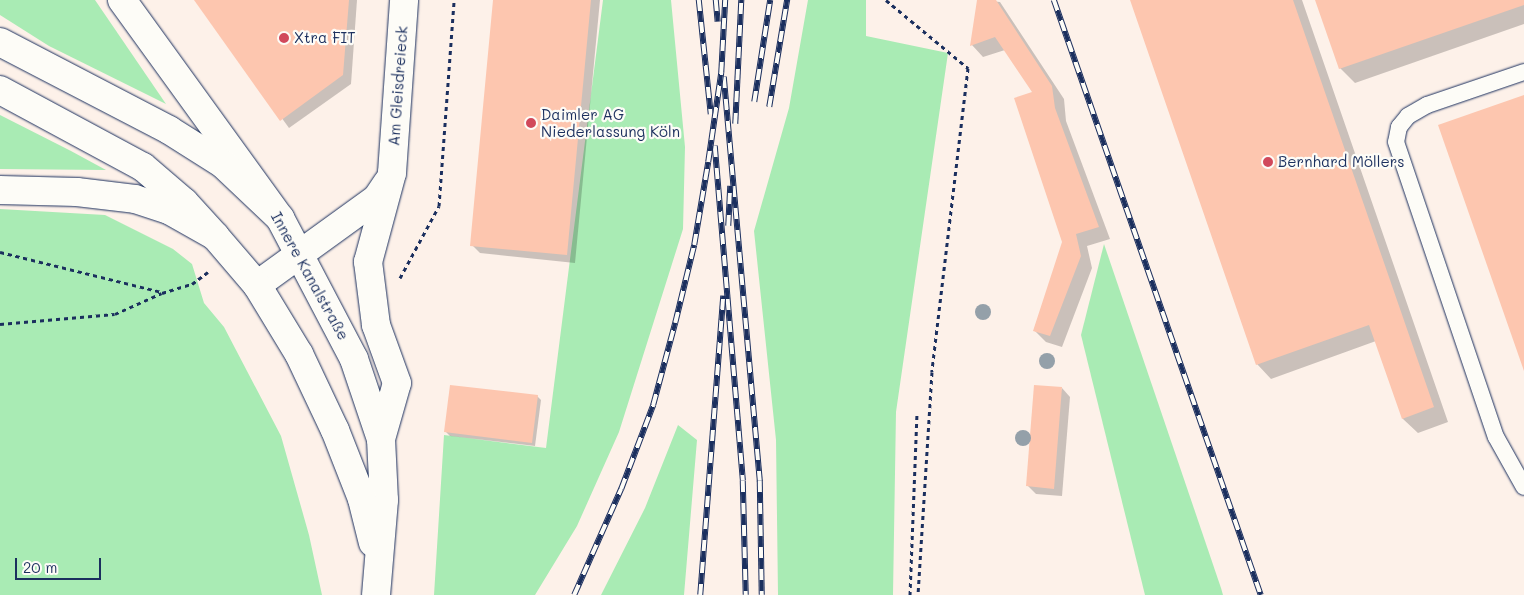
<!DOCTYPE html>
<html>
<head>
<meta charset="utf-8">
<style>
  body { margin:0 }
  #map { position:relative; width:1524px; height:595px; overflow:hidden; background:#fdf1e9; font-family:Mali,sans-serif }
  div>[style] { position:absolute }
  .green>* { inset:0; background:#a9ebb4 }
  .shadow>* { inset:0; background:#0003 }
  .building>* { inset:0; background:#fdc6af }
  .path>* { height:3px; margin-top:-1.5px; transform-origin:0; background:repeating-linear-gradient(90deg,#1b2f5e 0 4px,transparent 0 8px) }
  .roads { filter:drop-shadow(0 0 1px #1b2f5e) drop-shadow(0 0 1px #1b2f5e) }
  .lane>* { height:16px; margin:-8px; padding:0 8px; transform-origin:8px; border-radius:8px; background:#fdfcf7 }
  .street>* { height:28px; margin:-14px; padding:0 14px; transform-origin:14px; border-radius:14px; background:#fdfcf7 }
  .primary>* { height:28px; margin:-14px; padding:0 14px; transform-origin:14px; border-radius:14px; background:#fdfcf7 }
  .highway>* { height:28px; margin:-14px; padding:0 14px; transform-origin:14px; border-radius:14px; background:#fdfcf7 }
  .rail>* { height:5.5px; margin-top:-2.75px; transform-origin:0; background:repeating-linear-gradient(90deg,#fdfcf7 0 11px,#1b2f5e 0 22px); box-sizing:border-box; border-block:1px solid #1b2f5e }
  .trees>* { width:16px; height:16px; margin:-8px; border-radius:50%; background:#94a0a9 }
  .dots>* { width:14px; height:14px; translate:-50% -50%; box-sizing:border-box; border:2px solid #fdfcf7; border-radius:50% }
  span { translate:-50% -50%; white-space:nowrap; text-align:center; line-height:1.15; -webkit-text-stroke:4.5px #fdfcf7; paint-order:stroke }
  .poi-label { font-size:15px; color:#1b2f5e }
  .left { translate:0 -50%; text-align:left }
  .street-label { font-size:15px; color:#1b2f5e }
  .scale { position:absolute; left:15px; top:558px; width:86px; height:22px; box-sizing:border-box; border:2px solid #1b2f5e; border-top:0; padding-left:6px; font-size:15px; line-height:18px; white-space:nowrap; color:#1b2f5e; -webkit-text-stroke:4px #fdfcf7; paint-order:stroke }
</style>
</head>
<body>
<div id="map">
  <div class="green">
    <div style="clip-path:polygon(0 0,95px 0,166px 104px,49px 46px,0 15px)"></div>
    <div style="clip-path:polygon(603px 0,671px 0,685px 147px,683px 229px,619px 432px,577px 526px,535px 595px,434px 595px,444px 435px,546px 448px)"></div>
    <div style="clip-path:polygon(808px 0,866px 0,866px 36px,948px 53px,896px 412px,893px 595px,778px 595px,776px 440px,754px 231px,789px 108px)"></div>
    <div style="clip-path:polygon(0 115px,71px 151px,106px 170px,0 169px)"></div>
    <div style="clip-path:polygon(0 209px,105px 215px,173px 249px,192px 264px,204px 303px,224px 327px,281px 436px,309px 535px,322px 595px,0 595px)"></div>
    <div style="clip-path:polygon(1104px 244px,1221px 588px,1223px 595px,1145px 595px,1081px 335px)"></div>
    <div style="clip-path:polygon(678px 425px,697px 440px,684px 595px,601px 595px,645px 508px)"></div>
  </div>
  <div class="shadow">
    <div style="clip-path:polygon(196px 0,357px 0,351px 84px,289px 128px)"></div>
    <div style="clip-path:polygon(495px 0,600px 0,575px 263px,480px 253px,472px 245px)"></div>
    <div style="clip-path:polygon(979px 0,1000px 2px,1064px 99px,1066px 121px,1110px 239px,1087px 246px,1092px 268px,1062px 347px,1046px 342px,1034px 330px,1063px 242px,1034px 92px,1005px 50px,983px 57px,972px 45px)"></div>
    <div style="clip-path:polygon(1131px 0,1302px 0,1448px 422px,1418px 433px,1403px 419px,1376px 341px,1271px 379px,1257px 364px)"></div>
    <div style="clip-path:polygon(1316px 0,1524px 0,1524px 24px,1355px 83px,1340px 68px)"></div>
    <div style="clip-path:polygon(1062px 388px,1070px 397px,1062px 496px,1036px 494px,1028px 486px)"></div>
    <div style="clip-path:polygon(537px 396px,541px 400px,535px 446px,450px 436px,446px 432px)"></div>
  </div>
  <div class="building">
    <div style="clip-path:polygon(194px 0,349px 0,343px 75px,280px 121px)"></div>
    <div style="clip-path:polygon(493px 0,591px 0,567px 255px,470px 246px)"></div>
    <div style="clip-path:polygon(977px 0,996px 0,1052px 86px,1055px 108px,1099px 227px,1076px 234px,1081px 256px,1050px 336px,1033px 331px,1062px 242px,1014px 98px,1032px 92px,995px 37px,970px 46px)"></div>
    <div style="clip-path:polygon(1130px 0,1293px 0,1434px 407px,1402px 419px,1369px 325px,1256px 365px)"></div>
    <div style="clip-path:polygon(1315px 0,1524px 0,1524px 5px,1339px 69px)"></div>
    <div style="clip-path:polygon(1524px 95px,1524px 371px,1438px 125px)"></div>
    <div style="clip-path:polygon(450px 385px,538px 395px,532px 443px,444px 432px)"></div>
    <div style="clip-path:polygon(1034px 385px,1062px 387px,1054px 489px,1026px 486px)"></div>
  </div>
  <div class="path">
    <div style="left:886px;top:0;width:107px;rotate:39.7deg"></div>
    <div style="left:968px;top:68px;width:306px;rotate:96.8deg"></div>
    <div style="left:932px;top:372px;width:223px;rotate:93.6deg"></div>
    <div style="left:0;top:252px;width:167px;rotate:13.9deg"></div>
    <div style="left:400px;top:278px;width:82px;rotate:-61.6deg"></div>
    <div style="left:439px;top:206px;width:207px;rotate:-85.8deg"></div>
    <div style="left:0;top:324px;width:115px;rotate:-5deg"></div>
    <div style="left:115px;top:314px;width:51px;rotate:-24.1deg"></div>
    <div style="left:162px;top:293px;width:31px;rotate:-17deg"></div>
    <div style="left:192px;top:284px;width:20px;rotate:-37deg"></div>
    <div style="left:910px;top:595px;width:180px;rotate:-87.8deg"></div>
  </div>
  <div class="roads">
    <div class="lane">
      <div style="left:1524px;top:72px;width:102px;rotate:161.2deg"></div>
      <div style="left:1427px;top:105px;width:22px;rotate:150deg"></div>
      <div style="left:1408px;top:116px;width:14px;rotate:129deg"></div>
      <div style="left:1399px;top:127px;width:15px;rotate:101deg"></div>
      <div style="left:1396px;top:142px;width:311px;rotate:71.3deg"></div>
      <div style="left:1496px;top:437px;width:57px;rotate:60.8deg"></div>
    </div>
    <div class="street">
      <div style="left:257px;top:285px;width:148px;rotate:-35.9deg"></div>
      <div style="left:377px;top:198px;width:18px;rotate:-56deg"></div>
      <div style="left:381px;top:439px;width:58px;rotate:-74.1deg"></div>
      <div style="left:397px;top:383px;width:62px;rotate:-109.9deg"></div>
      <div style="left:376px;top:325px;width:64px;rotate:-97.2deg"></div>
      <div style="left:368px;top:262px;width:92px;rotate:-74.9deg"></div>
      <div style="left:392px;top:173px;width:173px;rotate:-86deg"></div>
    </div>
    <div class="primary">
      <div style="left:122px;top:0;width:269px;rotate:54.1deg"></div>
      <div style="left:280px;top:218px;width:159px;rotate:62.3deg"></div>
      <div style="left:354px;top:359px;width:84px;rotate:71.4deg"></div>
      <div style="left:381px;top:439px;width:61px;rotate:87.2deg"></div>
      <div style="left:384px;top:500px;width:95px;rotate:94.8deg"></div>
      <div style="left:0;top:190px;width:77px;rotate:1.5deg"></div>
      <div style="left:77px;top:192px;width:58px;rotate:6.9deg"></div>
      <div style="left:135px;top:199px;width:36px;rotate:18deg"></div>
      <div style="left:169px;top:210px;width:53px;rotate:29.5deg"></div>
      <div style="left:215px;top:236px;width:65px;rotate:49.4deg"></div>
      <div style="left:257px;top:285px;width:81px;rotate:58.7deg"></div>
      <div style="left:299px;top:354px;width:84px;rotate:64.7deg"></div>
      <div style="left:335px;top:430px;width:74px;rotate:68.6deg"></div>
      <div style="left:362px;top:499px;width:45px;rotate:76deg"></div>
    </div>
    <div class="highway">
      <div style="left:0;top:42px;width:191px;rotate:27.5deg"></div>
      <div style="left:169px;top:130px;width:64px;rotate:32.2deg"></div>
      <div style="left:223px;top:164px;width:79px;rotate:43.5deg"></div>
      <div style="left:0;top:90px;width:162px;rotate:28.3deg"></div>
      <div style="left:143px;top:167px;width:54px;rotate:40.5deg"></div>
      <div style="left:184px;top:202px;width:46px;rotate:47.6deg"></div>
    </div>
  </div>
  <div class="rail">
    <div style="left:699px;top:0;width:115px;rotate:84deg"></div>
    <div style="left:716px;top:0;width:22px;rotate:85deg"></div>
    <div style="left:1054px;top:0;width:630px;rotate:70.82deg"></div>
    <div style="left:724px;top:77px;width:406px;rotate:84.9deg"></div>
    <div style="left:760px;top:481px;width:114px;rotate:89deg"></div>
    <div style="left:754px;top:102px;width:103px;rotate:-81.1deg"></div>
    <div style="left:769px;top:107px;width:109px;rotate:-80.5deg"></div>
    <div style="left:735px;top:124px;width:124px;rotate:-87.2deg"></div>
    <div style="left:715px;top:146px;width:336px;rotate:85.2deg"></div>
    <div style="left:743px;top:481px;width:114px;rotate:88.5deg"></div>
    <div style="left:728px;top:226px;width:40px;rotate:-87.1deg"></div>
    <div style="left:574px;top:595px;width:116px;rotate:-66.1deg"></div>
    <div style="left:621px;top:489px;width:90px;rotate:-69.1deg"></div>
    <div style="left:653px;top:405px;width:85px;rotate:-75deg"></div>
    <div style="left:675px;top:323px;width:80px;rotate:-76.3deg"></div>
    <div style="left:694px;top:245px;width:84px;rotate:-80.4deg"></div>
    <div style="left:708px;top:162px;width:90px;rotate:-81.7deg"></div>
    <div style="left:721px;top:73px;width:73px;rotate:-86.9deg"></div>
    <div style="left:700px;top:595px;width:300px;rotate:-85.6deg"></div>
  </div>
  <div class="trees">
    <div style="left:983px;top:312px"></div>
    <div style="left:1047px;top:361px"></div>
    <div style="left:1023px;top:438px"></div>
  </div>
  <div class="dots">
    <div style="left:284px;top:38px;background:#d1495b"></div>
    <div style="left:531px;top:123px;background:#d1495b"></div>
    <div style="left:1268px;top:162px;background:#d1495b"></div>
  </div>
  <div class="poi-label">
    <span class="left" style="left:294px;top:38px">Xtra FIT</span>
    <span class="left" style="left:541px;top:123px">Daimler AG<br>Niederlassung Köln</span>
    <span class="left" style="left:1278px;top:162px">Bernhard Möllers</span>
  </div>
  <div class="street-label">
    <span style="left:398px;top:86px;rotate:-86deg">Am Gleisdreieck</span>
    <span style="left:310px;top:276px;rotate:61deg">Innere Kanalstraße</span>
  </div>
  <div class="scale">20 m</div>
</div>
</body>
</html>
